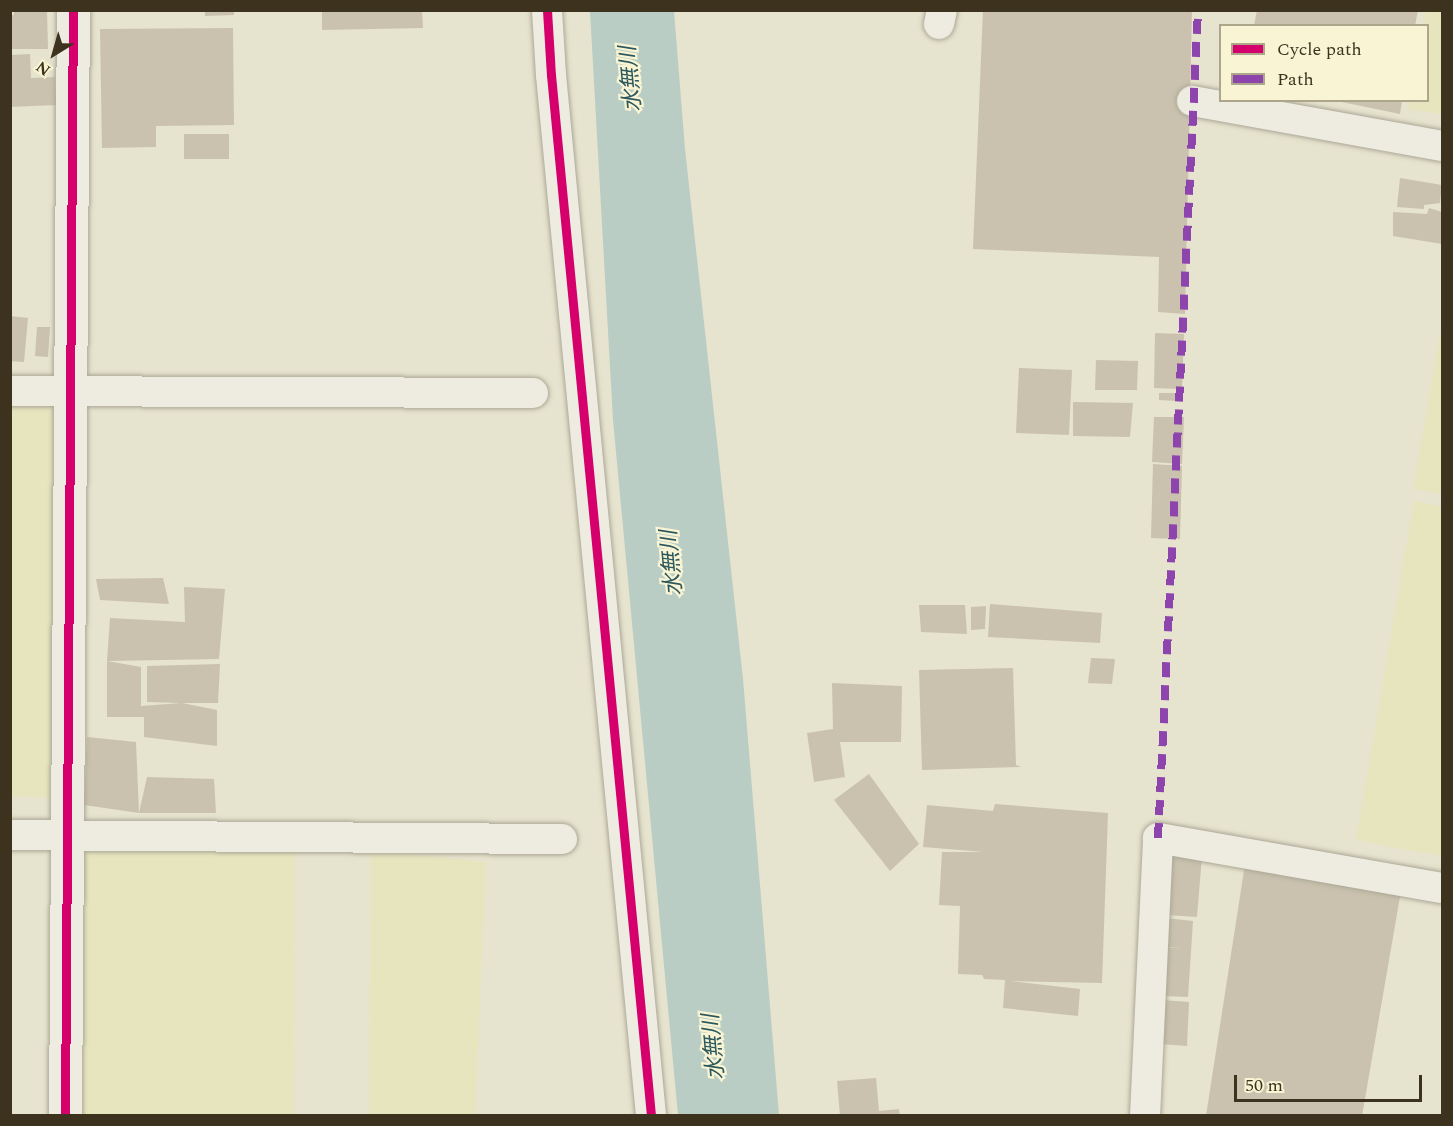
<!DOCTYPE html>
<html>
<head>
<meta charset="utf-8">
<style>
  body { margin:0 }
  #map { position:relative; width:1453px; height:1126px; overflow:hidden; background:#e6e3ce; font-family:Spectral,"Noto Sans JP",serif }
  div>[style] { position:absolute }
  .farmland>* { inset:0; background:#e6e5be }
  .water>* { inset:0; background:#b9cdc4 }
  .building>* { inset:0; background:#cac2ae }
  .roads { filter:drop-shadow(0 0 2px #aca897) drop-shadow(0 0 2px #aca897) }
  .minor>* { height:30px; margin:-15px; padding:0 15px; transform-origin:15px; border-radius:15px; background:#eeece0 }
  .tertiary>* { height:33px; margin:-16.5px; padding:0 16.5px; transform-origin:16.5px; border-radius:16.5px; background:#eeece0 }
  .quiet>* { height:8px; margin-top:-4px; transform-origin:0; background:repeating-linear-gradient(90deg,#8e44ad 0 15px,transparent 0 23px) }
  .cycleway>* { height:9px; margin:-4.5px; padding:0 4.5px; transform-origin:4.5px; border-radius:4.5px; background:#d6006c }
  span { translate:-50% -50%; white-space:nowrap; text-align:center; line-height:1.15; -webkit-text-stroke:4.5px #f8f4d4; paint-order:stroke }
  .water-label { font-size:22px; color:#2c575d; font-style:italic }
  .frame { position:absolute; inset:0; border:12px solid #3c321e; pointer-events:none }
  .legend { position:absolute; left:1219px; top:24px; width:210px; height:78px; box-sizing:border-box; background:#f8f4d4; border:2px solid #ada68b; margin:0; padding:8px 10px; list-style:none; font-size:18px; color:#3c321e }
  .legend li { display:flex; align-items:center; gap:12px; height:30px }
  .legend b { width:30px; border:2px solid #ada68b }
  .north { position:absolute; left:24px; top:24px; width:60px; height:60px; -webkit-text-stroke:4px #f8f4d4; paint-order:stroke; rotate:217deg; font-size:16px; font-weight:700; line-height:24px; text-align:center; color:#3c321e }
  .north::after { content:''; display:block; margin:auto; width:21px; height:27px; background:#3c321e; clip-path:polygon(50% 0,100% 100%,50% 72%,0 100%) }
  .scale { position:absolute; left:1234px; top:1075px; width:188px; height:27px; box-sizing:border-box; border:3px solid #3c321e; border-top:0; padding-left:8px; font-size:18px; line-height:21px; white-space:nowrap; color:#3c321e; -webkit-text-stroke:4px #f8f4d4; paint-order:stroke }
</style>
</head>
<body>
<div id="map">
  <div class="farmland">
    <div style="clip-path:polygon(1426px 11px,1442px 11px,1442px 114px,1409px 109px,1410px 101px,1428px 100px,1428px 26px,1424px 25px)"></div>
    <div style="clip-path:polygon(1442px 323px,1442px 494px,1413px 489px)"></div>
    <div style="clip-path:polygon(11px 405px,60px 406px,57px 798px,11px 796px)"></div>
    <div style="clip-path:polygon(1414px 501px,1442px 507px,1442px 856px,1356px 840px)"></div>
    <div style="clip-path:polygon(295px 847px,294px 1115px,83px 1115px,81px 849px)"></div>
    <div style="clip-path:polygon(371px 851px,486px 862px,475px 1115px,369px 1116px)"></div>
  </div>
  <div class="water">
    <div style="clip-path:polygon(590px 11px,674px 11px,685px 149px,743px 679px,779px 1115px,678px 1115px,613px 420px)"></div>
  </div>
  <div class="building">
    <div style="clip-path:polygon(14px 10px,47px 10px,48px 49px,10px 49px,10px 15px,14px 15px)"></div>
    <div style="clip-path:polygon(205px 10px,234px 10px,234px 15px,205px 16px)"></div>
    <div style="clip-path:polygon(322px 10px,422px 10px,423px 28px,322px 30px)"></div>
    <div style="clip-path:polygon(983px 10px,1192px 10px,1185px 314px,1158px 312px,1159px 257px,973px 249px)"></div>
    <div style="clip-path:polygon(1257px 10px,1418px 10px,1415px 26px,1254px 26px)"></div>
    <div style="clip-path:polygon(233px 28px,234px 125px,156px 126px,156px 147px,102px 148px,100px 29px)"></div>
    <div style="clip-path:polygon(30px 54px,31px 78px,55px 77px,56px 105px,10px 107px,10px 55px)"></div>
    <div style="clip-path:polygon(1332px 100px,1402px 100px,1400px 114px)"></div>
    <div style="clip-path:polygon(184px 134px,229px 134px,229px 159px,184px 159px)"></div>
    <div style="clip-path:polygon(1400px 178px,1442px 185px,1440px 203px,1424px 205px,1424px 209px,1397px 207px)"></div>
    <div style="clip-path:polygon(1429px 208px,1442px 212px,1442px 244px,1393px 236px,1393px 212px,1427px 214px)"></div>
    <div style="clip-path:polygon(10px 316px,28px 318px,24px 362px,10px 361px)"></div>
    <div style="clip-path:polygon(37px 327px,50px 327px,48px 357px,35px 356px)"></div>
    <div style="clip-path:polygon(1155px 333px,1184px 334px,1182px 389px,1154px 388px)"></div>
    <div style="clip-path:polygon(1096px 360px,1138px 361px,1137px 390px,1095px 390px)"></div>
    <div style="clip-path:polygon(1019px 368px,1072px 370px,1069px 435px,1016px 433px)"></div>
    <div style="clip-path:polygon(1159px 393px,1178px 393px,1178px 401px,1159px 400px)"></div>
    <div style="clip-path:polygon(1073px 402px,1133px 403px,1130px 437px,1073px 436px)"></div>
    <div style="clip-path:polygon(1154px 417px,1184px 417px,1182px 464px,1152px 462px)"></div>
    <div style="clip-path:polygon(1153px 464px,1182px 466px,1180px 539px,1151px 538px)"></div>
    <div style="clip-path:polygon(163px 578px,169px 604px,100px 600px,96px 579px)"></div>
    <div style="clip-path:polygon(184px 587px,225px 589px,219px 659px,107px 661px,110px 618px,185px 622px)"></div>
    <div style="clip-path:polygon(990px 604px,1102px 613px,1100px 643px,988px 637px)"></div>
    <div style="clip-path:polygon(919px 605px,965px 605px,967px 634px,921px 632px)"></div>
    <div style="clip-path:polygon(986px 606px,985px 629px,971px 630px,971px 607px)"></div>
    <div style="clip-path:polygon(1091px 658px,1115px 659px,1112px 684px,1088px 683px)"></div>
    <div style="clip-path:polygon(107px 661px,141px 667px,141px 706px,181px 703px,147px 702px,147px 666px,220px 664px,218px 703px,182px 703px,217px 710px,217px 746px,144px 737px,144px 717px,107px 717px)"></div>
    <div style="clip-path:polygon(1013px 668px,1016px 765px,1021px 767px,922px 770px,919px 670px)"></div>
    <div style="clip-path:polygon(832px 683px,902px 686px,901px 742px,840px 742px,845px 777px,814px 782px,807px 733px,833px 729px)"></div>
    <div style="clip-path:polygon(87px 737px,136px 742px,139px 813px,147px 777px,214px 779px,216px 813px,139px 813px,84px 805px)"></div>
    <div style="clip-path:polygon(869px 774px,919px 844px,890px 871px,834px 800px)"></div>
    <div style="clip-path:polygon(995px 804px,1108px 813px,1102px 983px,1010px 981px,1080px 989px,1078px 1016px,1003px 1008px,1005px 980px,984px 979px,982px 975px,958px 974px,960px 906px,939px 905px,942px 852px,984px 852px,923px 847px,927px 805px,993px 811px)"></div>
    <div style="clip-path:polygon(1172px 853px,1202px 856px,1197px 917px,1167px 915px)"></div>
    <div style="clip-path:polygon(1245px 864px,1401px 891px,1362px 1116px,1206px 1116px)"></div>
    <div style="clip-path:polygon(1166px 918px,1193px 921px,1188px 997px,1163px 996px,1167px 948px,1181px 948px,1163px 947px)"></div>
    <div style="clip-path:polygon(1162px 1000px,1189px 1002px,1187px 1046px,1160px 1044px)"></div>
    <div style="clip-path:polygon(876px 1078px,879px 1111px,899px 1109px,900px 1116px,840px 1116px,837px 1081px)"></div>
  </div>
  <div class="roads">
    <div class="minor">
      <div style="left:547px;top:10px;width:65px;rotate:86.5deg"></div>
      <div style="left:551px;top:75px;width:1046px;rotate:84.51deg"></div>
      <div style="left:939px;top:24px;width:14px;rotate:-78deg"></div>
      <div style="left:1192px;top:101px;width:254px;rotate:10.2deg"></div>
      <div style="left:10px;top:391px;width:523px;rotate:0.22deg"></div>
      <div style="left:10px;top:835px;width:552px;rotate:0.42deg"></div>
      <div style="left:1145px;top:1116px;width:278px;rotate:-87.3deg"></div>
      <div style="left:1158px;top:838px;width:288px;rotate:10deg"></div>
    </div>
    <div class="tertiary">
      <div style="left:65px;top:1116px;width:1106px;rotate:-89.59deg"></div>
    </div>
  </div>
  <div class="quiet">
    <div style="left:1158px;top:838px;width:829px;rotate:-87.23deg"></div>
  </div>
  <div class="cycleway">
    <div style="left:547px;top:10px;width:65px;rotate:86.5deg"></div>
    <div style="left:551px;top:75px;width:1046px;rotate:84.51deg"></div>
    <div style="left:65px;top:1116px;width:1106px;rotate:-89.59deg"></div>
  </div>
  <div class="water-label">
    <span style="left:631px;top:79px;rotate:-95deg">水無川</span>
    <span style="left:672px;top:563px;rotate:-95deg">水無川</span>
    <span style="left:714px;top:1047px;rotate:-95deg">水無川</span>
  </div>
  <div class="frame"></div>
  <ul class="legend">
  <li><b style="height:8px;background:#d6006c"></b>Cycle path</li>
  <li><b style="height:8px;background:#8e44ad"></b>Path</li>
  </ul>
  <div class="north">N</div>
  <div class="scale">50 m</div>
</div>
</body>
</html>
